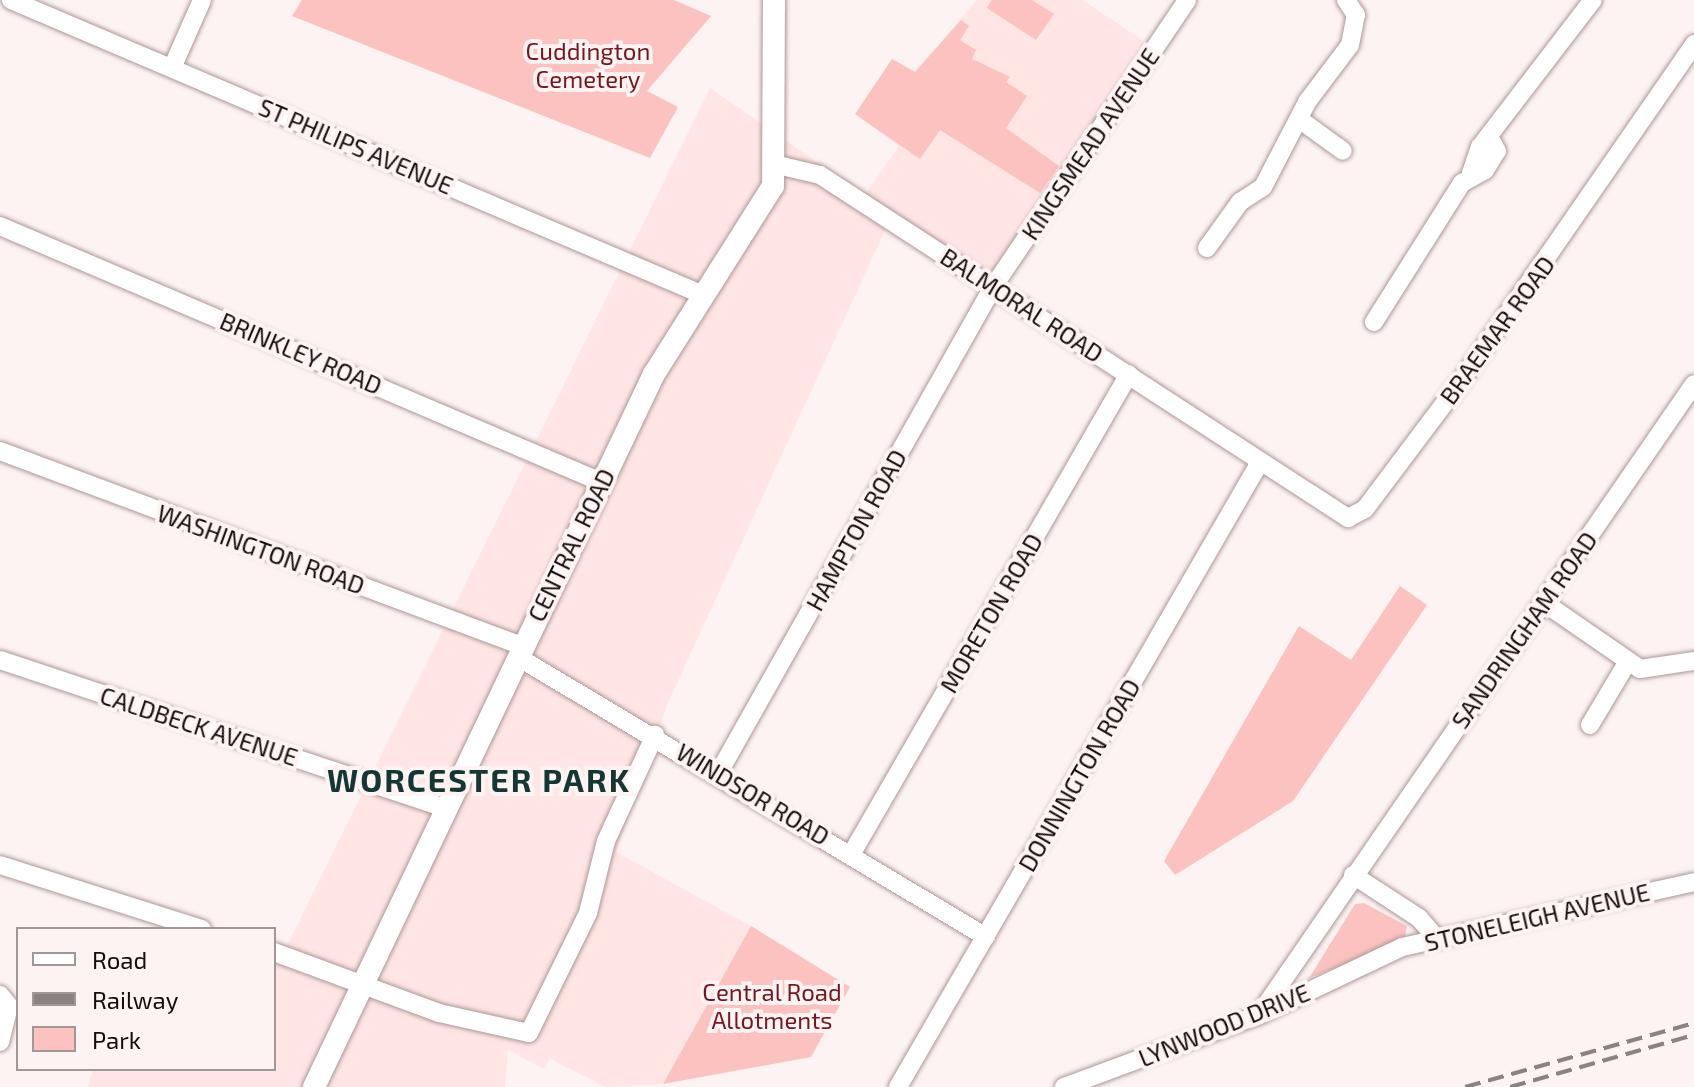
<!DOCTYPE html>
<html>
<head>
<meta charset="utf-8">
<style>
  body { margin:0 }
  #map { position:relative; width:1694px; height:1087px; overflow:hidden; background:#fdf3f3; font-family:"Exo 2",sans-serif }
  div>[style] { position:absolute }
  .built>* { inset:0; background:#ffe5e3 }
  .green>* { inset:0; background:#fcc2bf }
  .roads { filter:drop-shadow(0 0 2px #ad9796) drop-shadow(0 0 2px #ad9796) }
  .minor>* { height:18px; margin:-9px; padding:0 9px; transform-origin:9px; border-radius:9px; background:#fff }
  .major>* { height:22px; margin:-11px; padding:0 11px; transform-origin:11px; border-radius:11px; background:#fff }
  .rail>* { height:4px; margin-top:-2px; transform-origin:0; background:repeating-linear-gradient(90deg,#8b8282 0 16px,transparent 0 24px) }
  span { translate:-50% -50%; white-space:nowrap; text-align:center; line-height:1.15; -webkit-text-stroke:8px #fdf3f3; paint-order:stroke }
  .park-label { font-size:24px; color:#75171f }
  .street-label { font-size:24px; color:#140c0c }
  .district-label { font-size:32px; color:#143734; font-weight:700; letter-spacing:2px }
  .legend { position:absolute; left:16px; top:927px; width:260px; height:144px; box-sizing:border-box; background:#fdf3f3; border:2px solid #a09797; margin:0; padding:10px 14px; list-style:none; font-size:24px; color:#140c0c }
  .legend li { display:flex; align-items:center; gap:16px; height:40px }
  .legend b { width:40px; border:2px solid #a09797 }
</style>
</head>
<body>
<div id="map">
  <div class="built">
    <div style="clip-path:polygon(977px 0,1082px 0,1154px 48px,994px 281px,892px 215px,667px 705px,616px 852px,751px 926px,663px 1084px,606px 1087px,550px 1059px,544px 1069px,508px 1050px,505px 1087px,88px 1087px,93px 1069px,274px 1069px,274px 954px,282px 956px,710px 88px,865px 195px,899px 146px,855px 114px,892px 59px,915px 72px)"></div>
  </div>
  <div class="green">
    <div style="clip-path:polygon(302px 0,674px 0,711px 16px,647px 91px,678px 107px,650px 158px,292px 16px)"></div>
    <div style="clip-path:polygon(992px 0,1032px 0,1054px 14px,1036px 40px,987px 8px)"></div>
    <div style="clip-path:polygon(961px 20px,969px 26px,960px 40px,976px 50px,972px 59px,1010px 77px,1006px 82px,1027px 96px,1006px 128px,1059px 166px,1040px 193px,940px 130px,920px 159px,855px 114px,892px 59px,915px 72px)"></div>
    <div style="clip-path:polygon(1400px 586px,1427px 605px,1293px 801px,1175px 875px,1164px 861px,1299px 626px,1351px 660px)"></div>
    <div style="clip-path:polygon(1364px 903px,1407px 926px,1404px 941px,1309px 978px,1355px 904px)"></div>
    <div style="clip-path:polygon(751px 926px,850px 987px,811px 1057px,663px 1084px)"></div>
  </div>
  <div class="roads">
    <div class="minor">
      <div style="left:11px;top:0;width:750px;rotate:23.08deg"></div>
      <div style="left:172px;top:68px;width:74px;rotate:-66.2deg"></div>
      <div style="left:1299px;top:119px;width:54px;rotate:36deg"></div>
      <div style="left:778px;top:165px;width:43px;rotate:13.4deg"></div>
      <div style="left:820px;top:175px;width:630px;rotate:33.01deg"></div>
      <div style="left:1348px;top:518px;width:19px;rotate:-28deg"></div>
      <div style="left:1365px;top:509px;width:160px;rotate:-53.1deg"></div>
      <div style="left:1461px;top:381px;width:410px;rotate:-55.3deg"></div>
      <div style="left:1471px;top:173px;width:28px;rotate:-71deg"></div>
      <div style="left:1480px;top:147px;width:185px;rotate:-52.5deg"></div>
      <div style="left:0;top:226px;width:653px;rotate:23.07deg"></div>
      <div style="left:1207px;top:248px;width:57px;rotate:-54.3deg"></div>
      <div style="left:1240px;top:202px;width:27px;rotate:-33deg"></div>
      <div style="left:1263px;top:187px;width:96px;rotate:-62.6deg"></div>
      <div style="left:1307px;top:102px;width:71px;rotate:-53deg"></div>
      <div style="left:1350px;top:45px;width:31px;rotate:-79deg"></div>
      <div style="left:1356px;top:15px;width:18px;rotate:-124deg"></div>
      <div style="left:1374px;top:322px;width:165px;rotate:-57.7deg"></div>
      <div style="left:1462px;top:183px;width:26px;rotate:-29deg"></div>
      <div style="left:1485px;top:170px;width:22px;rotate:-58deg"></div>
      <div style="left:1497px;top:151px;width:13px;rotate:-119deg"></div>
      <div style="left:0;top:451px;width:557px;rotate:20.48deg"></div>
      <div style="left:1543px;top:602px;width:118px;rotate:34.6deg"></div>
      <div style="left:1640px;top:669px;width:55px;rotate:-8.4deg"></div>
      <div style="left:518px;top:657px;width:545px;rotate:30.89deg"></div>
      <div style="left:0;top:660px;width:468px;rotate:18.4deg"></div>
      <div style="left:1590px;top:725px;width:72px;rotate:-59.2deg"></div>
      <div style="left:718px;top:774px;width:559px;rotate:-60.55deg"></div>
      <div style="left:993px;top:287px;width:346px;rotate:-55.9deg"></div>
      <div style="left:852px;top:853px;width:553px;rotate:-59.96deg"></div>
      <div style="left:0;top:865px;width:212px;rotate:17.6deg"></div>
      <div style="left:1353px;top:875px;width:79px;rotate:33.1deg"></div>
      <div style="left:1419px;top:918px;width:28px;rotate:49deg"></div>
      <div style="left:274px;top:952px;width:176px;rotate:20.3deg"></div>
      <div style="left:439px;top:1013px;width:92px;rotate:12.5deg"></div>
      <div style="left:529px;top:1033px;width:134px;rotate:-63.8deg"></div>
      <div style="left:588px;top:913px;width:74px;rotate:-76deg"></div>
      <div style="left:606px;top:841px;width:117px;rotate:-65.2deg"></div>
      <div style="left:0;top:995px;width:14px;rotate:51deg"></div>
      <div style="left:9px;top:1006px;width:37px;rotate:104deg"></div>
      <div style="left:1259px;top:1015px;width:766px;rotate:-55.42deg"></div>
      <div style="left:898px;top:1087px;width:722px;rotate:-59.92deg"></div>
      <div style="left:1064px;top:1087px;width:208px;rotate:-20.3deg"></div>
      <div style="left:1259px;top:1015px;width:158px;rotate:-25.4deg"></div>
      <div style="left:1402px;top:947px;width:299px;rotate:-12.5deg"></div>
    </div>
    <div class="major">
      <div style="left:314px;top:1087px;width:790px;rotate:-64.51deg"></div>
      <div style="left:654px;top:374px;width:222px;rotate:-57.7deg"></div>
      <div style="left:773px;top:186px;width:186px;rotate:-89.7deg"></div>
    </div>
  </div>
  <div class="rail">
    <div style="left:1465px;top:1087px;width:238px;rotate:-15.6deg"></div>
    <div style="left:1510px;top:1087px;width:191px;rotate:-15.8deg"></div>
  </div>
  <div class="park-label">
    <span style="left:588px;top:65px">Cuddington<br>Cemetery</span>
    <span style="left:772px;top:1006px">Central Road<br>Allotments</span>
  </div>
  <div class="street-label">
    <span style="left:1090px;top:144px;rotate:-56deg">KINGSMEAD AVENUE</span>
    <span style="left:356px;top:146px;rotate:23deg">ST PHILIPS AVENUE</span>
    <span style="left:1022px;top:305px;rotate:33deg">BALMORAL ROAD</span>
    <span style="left:1497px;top:330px;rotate:-54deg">BRAEMAR ROAD</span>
    <span style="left:301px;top:353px;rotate:23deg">BRINKLEY ROAD</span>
    <span style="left:856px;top:530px;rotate:-61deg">HAMPTON ROAD</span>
    <span style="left:571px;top:545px;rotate:-64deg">CENTRAL ROAD</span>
    <span style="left:261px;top:549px;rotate:20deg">WASHINGTON ROAD</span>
    <span style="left:991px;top:613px;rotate:-60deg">MORETON ROAD</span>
    <span style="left:1524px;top:630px;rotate:-55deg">SANDRINGHAM ROAD</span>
    <span style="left:199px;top:726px;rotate:18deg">CALDBECK AVENUE</span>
    <span style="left:1079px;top:775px;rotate:-60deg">DONNINGTON ROAD</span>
    <span style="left:753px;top:794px;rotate:31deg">WINDSOR ROAD</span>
    <span style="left:1537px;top:917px;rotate:-13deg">STONELEIGH AVENUE</span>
    <span style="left:1224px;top:1025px;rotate:-22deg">LYNWOOD DRIVE</span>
  </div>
  <div class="district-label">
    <span style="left:479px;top:779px">WORCESTER PARK</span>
  </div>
  <ul class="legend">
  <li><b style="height:10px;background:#fff"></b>Road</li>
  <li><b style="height:10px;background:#8b8282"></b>Railway</li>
  <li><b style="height:22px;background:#fcc2bf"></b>Park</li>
  </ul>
</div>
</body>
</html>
